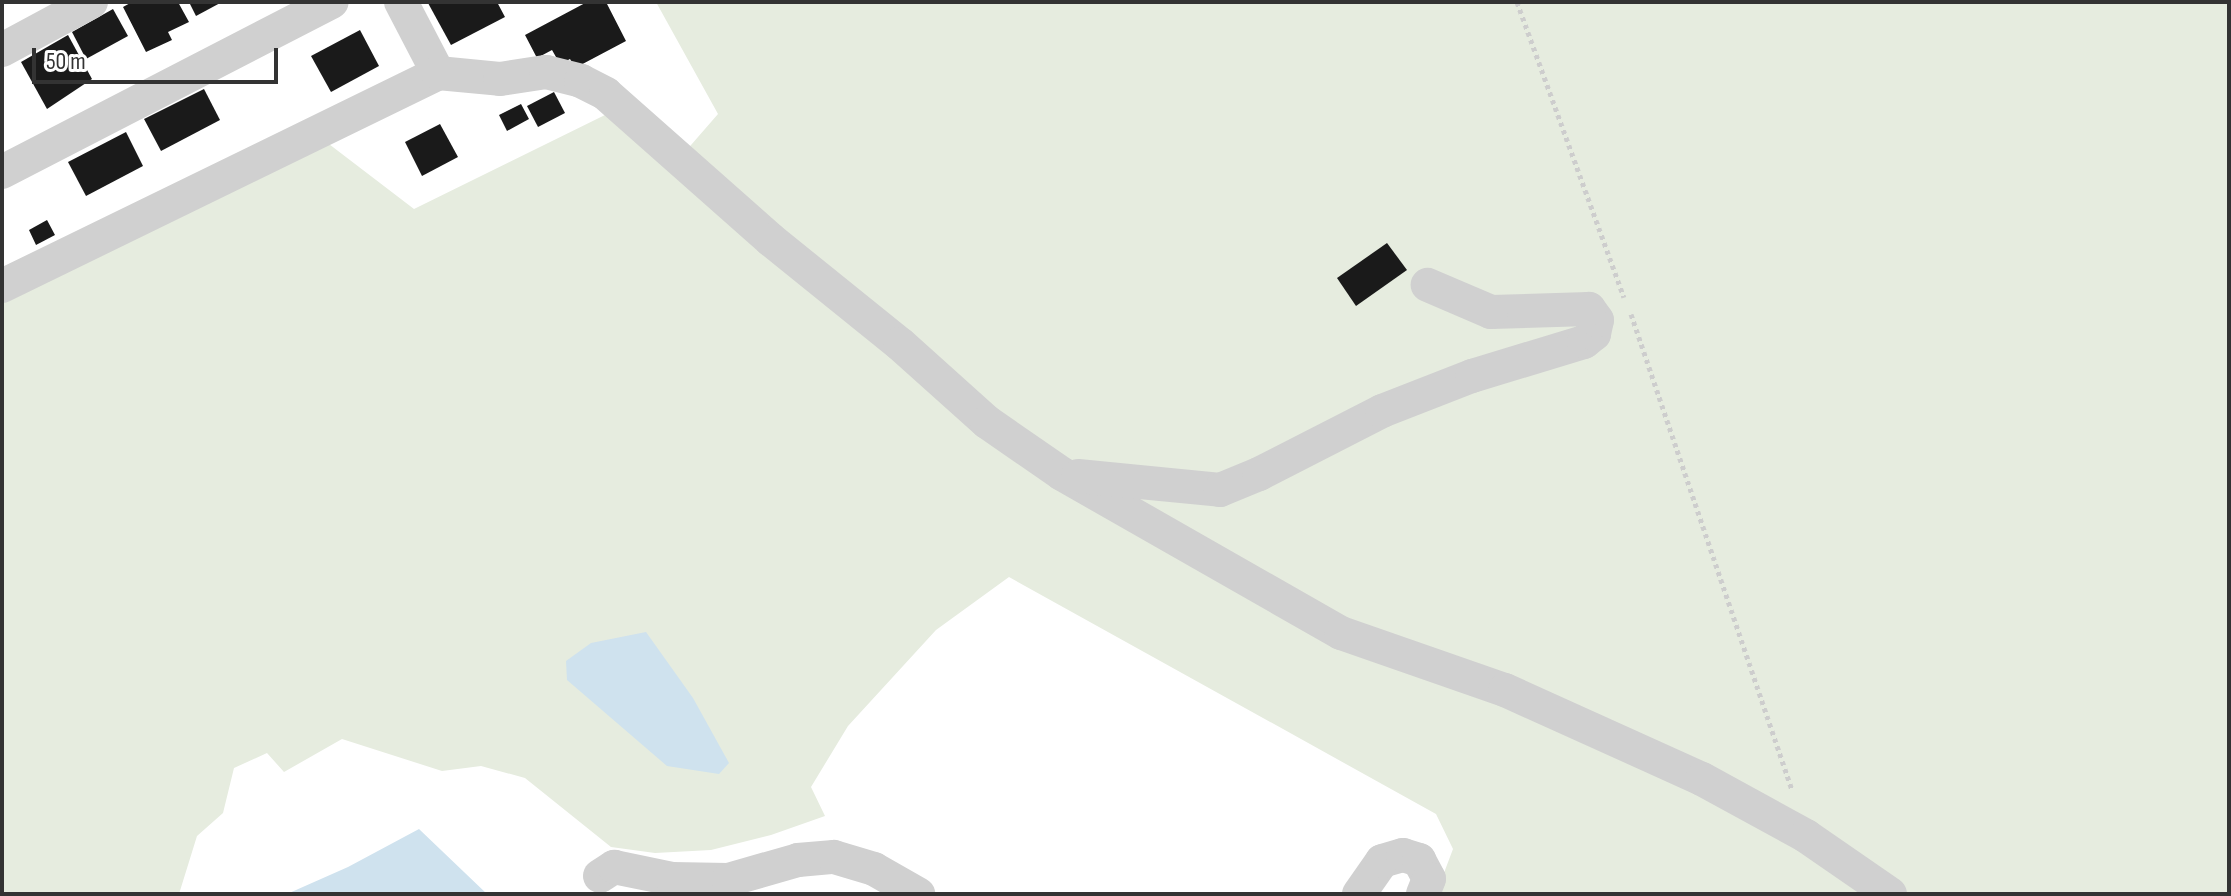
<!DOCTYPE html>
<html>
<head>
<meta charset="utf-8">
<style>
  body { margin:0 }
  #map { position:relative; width:2231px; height:896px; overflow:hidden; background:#fff; font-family:"Sofia Sans Condensed",sans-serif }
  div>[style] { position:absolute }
  .green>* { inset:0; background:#e6ecdf }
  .water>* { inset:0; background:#cfe2ee }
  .building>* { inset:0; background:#1a1a1a }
  .path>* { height:5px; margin-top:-2.5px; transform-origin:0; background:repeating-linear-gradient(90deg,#cdcdcd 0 4px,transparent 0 8px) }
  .street>* { height:34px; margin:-17px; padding:0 17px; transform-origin:17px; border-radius:17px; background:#d0d0d0 }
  span { translate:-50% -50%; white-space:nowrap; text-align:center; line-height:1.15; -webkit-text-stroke:8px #fff; paint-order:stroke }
  .frame { position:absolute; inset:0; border:4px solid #333; pointer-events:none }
  .scale { position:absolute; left:32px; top:48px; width:246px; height:36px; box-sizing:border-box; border:4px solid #333; border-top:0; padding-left:10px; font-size:24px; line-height:28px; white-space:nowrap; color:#333; -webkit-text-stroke:6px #fff; paint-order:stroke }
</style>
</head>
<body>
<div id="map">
  <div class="green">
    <div style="clip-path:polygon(656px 2px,2229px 2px,2229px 894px,1436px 894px,1453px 849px,1436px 814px,1009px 577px,936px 630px,848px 726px,811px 787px,825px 816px,771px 835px,711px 850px,655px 853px,611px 847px,525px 778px,481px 766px,442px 771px,342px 739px,284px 772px,267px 753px,234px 768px,223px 813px,197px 836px,179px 894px,2px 894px,2px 296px,325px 141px,414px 209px,607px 114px,671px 168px,718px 114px)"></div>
  </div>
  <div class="water">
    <div style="clip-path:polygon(646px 632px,693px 698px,729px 763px,719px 774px,667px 766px,567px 680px,566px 661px,591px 643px)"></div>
    <div style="clip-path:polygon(419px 829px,487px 894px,287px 894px,348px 867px)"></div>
  </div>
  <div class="building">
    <div style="clip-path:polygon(132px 2px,178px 2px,189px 22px,168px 32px,172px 40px,146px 52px,123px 7px)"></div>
    <div style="clip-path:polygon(189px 2px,222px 2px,196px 16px)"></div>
    <div style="clip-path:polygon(497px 2px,505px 17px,451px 45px,428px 3px)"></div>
    <div style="clip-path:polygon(587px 2px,606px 2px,626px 41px,575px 68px,570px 59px,560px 64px,552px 50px,537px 58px,525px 35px)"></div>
    <div style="clip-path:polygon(113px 9px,128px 36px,86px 59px,72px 32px)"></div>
    <div style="clip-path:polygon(360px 30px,379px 66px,331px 92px,311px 56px)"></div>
    <div style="clip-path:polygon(68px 35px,92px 79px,47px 109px,21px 62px)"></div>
    <div style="clip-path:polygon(204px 89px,220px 120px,161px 151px,144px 119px)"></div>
    <div style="clip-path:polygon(554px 92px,565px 113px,538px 127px,527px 106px)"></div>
    <div style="clip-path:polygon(521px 104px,529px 119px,507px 131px,499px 115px)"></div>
    <div style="clip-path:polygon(440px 124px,458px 157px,422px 176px,405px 142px)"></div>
    <div style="clip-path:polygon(126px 132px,143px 166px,86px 196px,68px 162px)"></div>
    <div style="clip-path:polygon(47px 220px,55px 235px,36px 245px,29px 230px)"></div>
    <div style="clip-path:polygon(1387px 243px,1407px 270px,1356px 306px,1337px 278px)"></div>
  </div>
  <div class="path">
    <div style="left:1517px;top:2px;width:314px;rotate:70.1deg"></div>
    <div style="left:1631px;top:314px;width:502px;rotate:71.31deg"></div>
  </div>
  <div class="street">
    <div style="left:401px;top:2px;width:80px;rotate:62.5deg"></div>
    <div style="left:2px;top:50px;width:101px;rotate:-28.3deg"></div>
    <div style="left:2px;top:172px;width:371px;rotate:-27.3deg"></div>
    <div style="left:2px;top:286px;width:485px;rotate:-26deg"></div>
    <div style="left:438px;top:73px;width:62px;rotate:5.5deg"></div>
    <div style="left:500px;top:79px;width:47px;rotate:-8.7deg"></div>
    <div style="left:546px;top:72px;width:36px;rotate:14deg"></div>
    <div style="left:581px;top:81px;width:28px;rotate:27deg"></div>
    <div style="left:606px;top:94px;width:220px;rotate:41.5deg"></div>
    <div style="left:771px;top:240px;width:166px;rotate:38.9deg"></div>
    <div style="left:900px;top:344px;width:117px;rotate:41.9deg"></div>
    <div style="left:987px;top:422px;width:91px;rotate:34.7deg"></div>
    <div style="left:1062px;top:474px;width:321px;rotate:29.7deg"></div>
    <div style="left:1341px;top:633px;width:174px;rotate:19.2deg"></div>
    <div style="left:1505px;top:690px;width:216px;rotate:24.3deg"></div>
    <div style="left:1702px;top:779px;width:119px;rotate:28.7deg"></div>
    <div style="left:1806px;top:836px;width:102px;rotate:34.6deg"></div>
    <div style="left:1078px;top:476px;width:143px;rotate:5.6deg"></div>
    <div style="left:1220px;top:490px;width:42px;rotate:-22.3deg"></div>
    <div style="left:1259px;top:474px;width:138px;rotate:-27.1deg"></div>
    <div style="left:1382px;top:411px;width:97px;rotate:-21.3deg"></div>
    <div style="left:1472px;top:376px;width:117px;rotate:-16.9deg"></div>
    <div style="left:1584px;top:342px;width:13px;rotate:-39deg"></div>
    <div style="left:1594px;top:334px;width:14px;rotate:-78deg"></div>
    <div style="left:1597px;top:320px;width:14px;rotate:-126deg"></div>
    <div style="left:1589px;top:309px;width:98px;rotate:178.2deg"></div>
    <div style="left:1491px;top:312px;width:69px;rotate:-156.8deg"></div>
    <div style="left:600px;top:876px;width:17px;rotate:-33deg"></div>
    <div style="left:614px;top:867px;width:59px;rotate:11.7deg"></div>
    <div style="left:672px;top:879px;width:56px;rotate:1deg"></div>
    <div style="left:728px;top:880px;width:73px;rotate:-15.9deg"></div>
    <div style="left:798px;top:860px;width:36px;rotate:-5deg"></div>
    <div style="left:834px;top:857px;width:42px;rotate:16.7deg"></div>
    <div style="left:874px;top:869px;width:51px;rotate:29.6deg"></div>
    <div style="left:1359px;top:894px;width:40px;rotate:-55.1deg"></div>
    <div style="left:1382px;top:861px;width:22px;rotate:-16deg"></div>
    <div style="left:1403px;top:855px;width:17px;rotate:17deg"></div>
    <div style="left:1419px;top:860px;width:21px;rotate:62deg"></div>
    <div style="left:1429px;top:879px;width:16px;rotate:112deg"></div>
  </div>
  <div class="frame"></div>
  <div class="scale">50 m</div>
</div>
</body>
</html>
